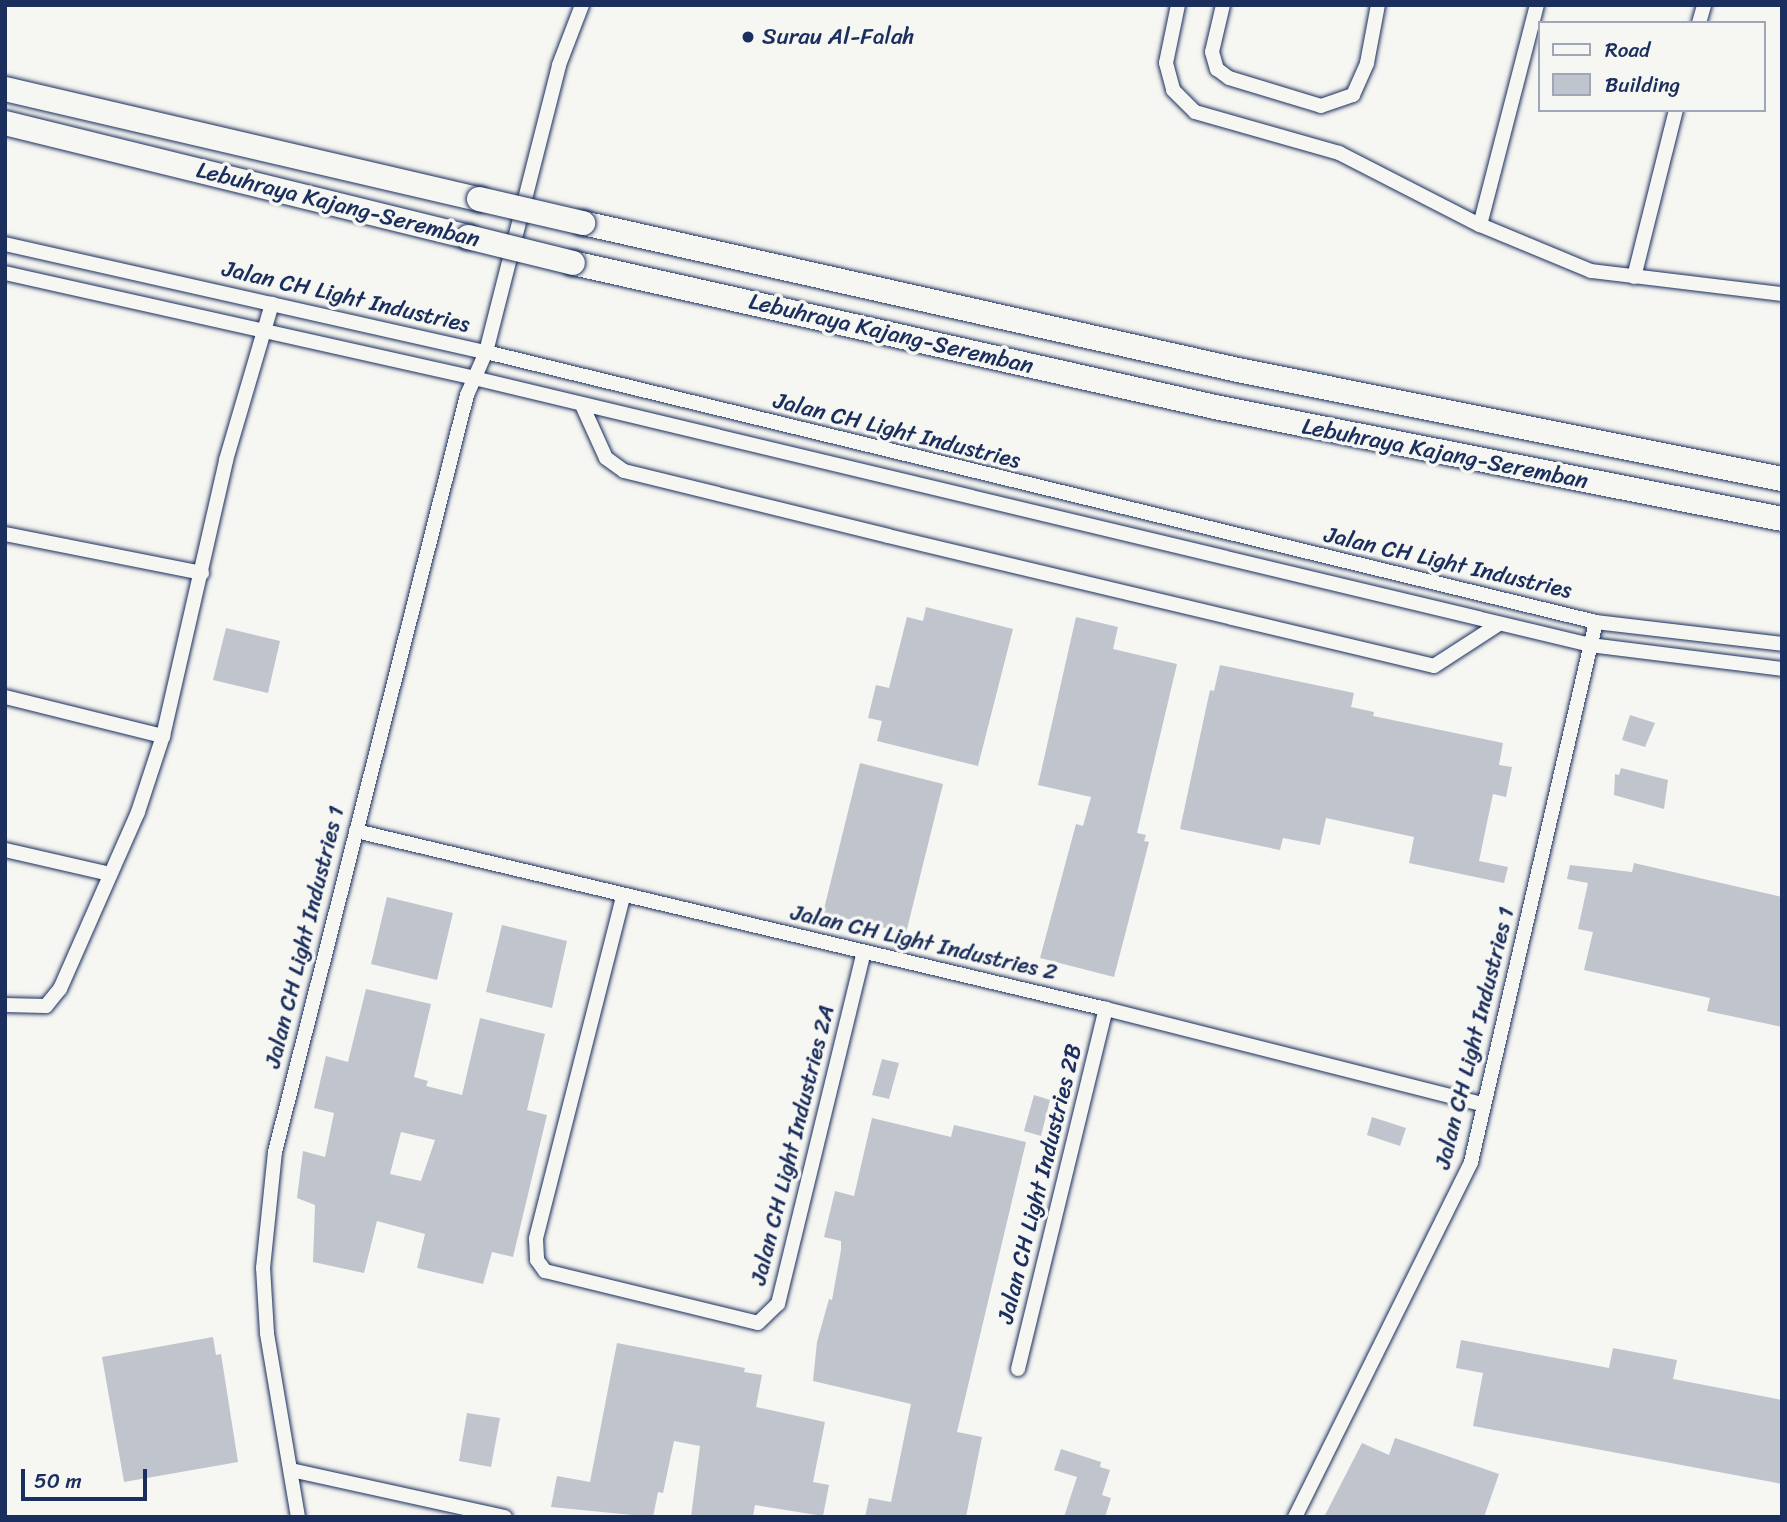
<!DOCTYPE html>
<html>
<head>
<meta charset="utf-8">
<style>
  body { margin:0 }
  #map { position:relative; width:1787px; height:1522px; overflow:hidden; background:#f6f6f2; font-family:Sriracha,sans-serif }
  div>[style] { position:absolute }
  .building>* { inset:0; background:#c0c4cd }
  .roads { filter:drop-shadow(0 0 2px #1b2f5e) drop-shadow(0 0 2px #1b2f5e) }
  .minor>* { height:14px; margin:-7px; padding:0 7px; transform-origin:7px; border-radius:7px; background:#f6f6f2 }
  .motorway>* { height:24px; margin:-12px; padding:0 12px; transform-origin:12px; border-radius:12px; background:#f6f6f2 }
  .bridges { filter:drop-shadow(0 0 2px #1b2f5e) drop-shadow(0 0 2px #1b2f5e) }
  .motorway-bridge>* { height:24px; margin:-12px; padding:0 12px; transform-origin:12px; border-radius:12px; background:#f6f6f2 }
  .dots>* { width:19px; height:19px; translate:-50% -50%; box-sizing:border-box; border:4px solid #f6f6f2; border-radius:50% }
  span { translate:-50% -50%; white-space:nowrap; text-align:center; line-height:1.15; -webkit-text-stroke:7px #f6f6f2; paint-order:stroke }
  .poi-label { font-size:23px; color:#1b2f5e }
  .left { translate:0 -50%; text-align:left }
  .street-label { font-size:23px; color:#1b2f5e }
  .frame { position:absolute; inset:0; border:7px solid #1b2f5e; pointer-events:none }
  .legend { position:absolute; left:1538px; top:21px; width:228px; height:91px; box-sizing:border-box; background:#f6f6f2; border:2px solid #9ea6b7; margin:0; padding:9px 12px; list-style:none; font-size:21px; color:#1b2f5e }
  .legend li { display:flex; align-items:center; gap:14px; height:35px }
  .legend b { width:35px; border:2px solid #9ea6b7 }
  .scale { position:absolute; left:21px; top:1469px; width:126px; height:32px; box-sizing:border-box; border:4px solid #1b2f5e; border-top:0; padding-left:9px; font-size:21px; line-height:24px; white-space:nowrap; color:#1b2f5e; -webkit-text-stroke:5px #f6f6f2; paint-order:stroke }
</style>
</head>
<body>
<div id="map">
  <div class="building">
    <div style="clip-path:polygon(926px 607px,1013px 629px,978px 766px,877px 741px,882px 721px,868px 718px,876px 685px,889px 688px,907px 617px,923px 621px)"></div>
    <div style="clip-path:polygon(1076px 617px,1118px 627px,1113px 649px,1177px 664px,1137px 833px,1146px 835px,1144px 841px,1149px 842px,1114px 977px,1040px 958px,1076px 824px,1083px 826px,1091px 797px,1038px 785px)"></div>
    <div style="clip-path:polygon(226px 628px,280px 641px,268px 693px,213px 680px)"></div>
    <div style="clip-path:polygon(1220px 665px,1354px 693px,1351px 707px,1374px 712px,1373px 716px,1503px 743px,1499px 765px,1512px 767px,1506px 797px,1493px 794px,1479px 861px,1508px 867px,1504px 883px,1409px 863px,1414px 837px,1326px 818px,1320px 845px,1283px 838px,1280px 850px,1180px 829px,1210px 690px,1214px 691px)"></div>
    <div style="clip-path:polygon(1630px 715px,1655px 723px,1645px 747px,1622px 740px)"></div>
    <div style="clip-path:polygon(860px 763px,943px 784px,906px 933px,823px 913px)"></div>
    <div style="clip-path:polygon(1621px 768px,1668px 780px,1664px 809px,1614px 795px,1615px 774px,1619px 775px)"></div>
    <div style="clip-path:polygon(1634px 863px,1782px 897px,1782px 1027px,1707px 1011px,1710px 998px,1584px 970px,1593px 932px,1578px 929px,1588px 883px,1567px 879px,1570px 865px,1632px 872px)"></div>
    <div style="clip-path:polygon(387px 897px,453px 913px,437px 980px,371px 964px)"></div>
    <div style="clip-path:polygon(502px 925px,567px 941px,552px 1008px,486px 992px)"></div>
    <div style="clip-path:polygon(evenodd,366px 989px,431px 1004px,414px 1077px,428px 1081px,426px 1086px,462px 1095px,480px 1018px,545px 1034px,527px 1110px,547px 1115px,513px 1257px,492px 1252px,483px 1284px,417px 1268px,425px 1234px,377px 1221px,364px 1273px,313px 1262px,315px 1205px,297px 1198px,303px 1151px,325px 1157px,334px 1113px,314px 1108px,326px 1056px,348px 1062px,366px 989px,401px 1132px,435px 1140px,421px 1181px,390px 1174px,401px 1132px)"></div>
    <div style="clip-path:polygon(882px 1059px,899px 1063px,889px 1099px,872px 1095px)"></div>
    <div style="clip-path:polygon(1034px 1095px,1050px 1100px,1041px 1136px,1024px 1131px)"></div>
    <div style="clip-path:polygon(1372px 1117px,1406px 1128px,1400px 1146px,1367px 1135px)"></div>
    <div style="clip-path:polygon(872px 1118px,951px 1137px,954px 1125px,1026px 1142px,957px 1432px,982px 1437px,966px 1517px,865px 1517px,869px 1498px,891px 1502px,911px 1404px,813px 1381px,817px 1342px,829px 1299px,832px 1300px,841px 1250px,841px 1241px,824px 1237px,835px 1191px,854px 1196px)"></div>
    <div style="clip-path:polygon(213px 1337px,216px 1355px,221px 1354px,238px 1462px,124px 1482px,102px 1357px)"></div>
    <div style="clip-path:polygon(1461px 1340px,1609px 1368px,1613px 1348px,1677px 1360px,1673px 1379px,1782px 1400px,1782px 1484px,1473px 1426px,1483px 1373px,1456px 1368px)"></div>
    <div style="clip-path:polygon(617px 1343px,745px 1368px,744px 1372px,762px 1375px,756px 1407px,825px 1422px,813px 1482px,829px 1485px,823px 1516px,755px 1505px,753px 1517px,691px 1517px,700px 1446px,674px 1441px,663px 1493px,658px 1492px,653px 1517px,551px 1507px,557px 1476px,590px 1482px)"></div>
    <div style="clip-path:polygon(467px 1413px,500px 1418px,491px 1467px,459px 1461px)"></div>
    <div style="clip-path:polygon(1395px 1438px,1499px 1474px,1484px 1517px,1324px 1517px,1362px 1443px,1389px 1455px)"></div>
    <div style="clip-path:polygon(1061px 1449px,1101px 1462px,1100px 1467px,1110px 1470px,1102px 1495px,1111px 1498px,1105px 1517px,1064px 1517px,1077px 1477px,1054px 1470px)"></div>
  </div>
  <div class="roads">
    <div class="minor">
      <div style="left:1178px;top:5px;width:59px;rotate:101.7deg"></div>
      <div style="left:1166px;top:63px;width:28px;rotate:75deg"></div>
      <div style="left:1173px;top:90px;width:31px;rotate:45deg"></div>
      <div style="left:1195px;top:112px;width:150px;rotate:15.9deg"></div>
      <div style="left:1339px;top:153px;width:158px;rotate:27.1deg"></div>
      <div style="left:1480px;top:225px;width:120px;rotate:22.5deg"></div>
      <div style="left:1591px;top:271px;width:192px;rotate:6.9deg"></div>
      <div style="left:1223px;top:5px;width:48px;rotate:103.2deg"></div>
      <div style="left:1212px;top:52px;width:18px;rotate:74deg"></div>
      <div style="left:1217px;top:69px;width:15px;rotate:37deg"></div>
      <div style="left:1229px;top:78px;width:96px;rotate:16.9deg"></div>
      <div style="left:1321px;top:106px;width:34px;rotate:-19deg"></div>
      <div style="left:1353px;top:95px;width:35px;rotate:-66deg"></div>
      <div style="left:1367px;top:63px;width:59px;rotate:-79.3deg"></div>
      <div style="left:1699px;top:23px;width:19px;rotate:-74deg"></div>
      <div style="left:1480px;top:225px;width:227px;rotate:-75.5deg"></div>
      <div style="left:5px;top:244px;width:493px;rotate:12.7deg"></div>
      <div style="left:486px;top:352px;width:1142px;rotate:13.67deg"></div>
      <div style="left:1596px;top:622px;width:187px;rotate:6.7deg"></div>
      <div style="left:5px;top:273px;width:481px;rotate:12.6deg"></div>
      <div style="left:474px;top:378px;width:1147px;rotate:13.45deg"></div>
      <div style="left:1590px;top:645px;width:193px;rotate:7.1deg"></div>
      <div style="left:1634px;top:277px;width:172px;rotate:-75.9deg"></div>
      <div style="left:582px;top:405px;width:58px;rotate:65.6deg"></div>
      <div style="left:606px;top:458px;width:22px;rotate:36deg"></div>
      <div style="left:624px;top:471px;width:272px;rotate:13.8deg"></div>
      <div style="left:888px;top:536px;width:561px;rotate:13.39deg"></div>
      <div style="left:1434px;top:666px;width:77px;rotate:-32.9deg"></div>
      <div style="left:5px;top:534px;width:201px;rotate:11.2deg"></div>
      <div style="left:5px;top:697px;width:163px;rotate:13.9deg"></div>
      <div style="left:356px;top:831px;width:771px;rotate:13.35deg"></div>
      <div style="left:1106px;top:1009px;width:387px;rotate:14.2deg"></div>
      <div style="left:5px;top:850px;width:108px;rotate:12.9deg"></div>
      <div style="left:623px;top:897px;width:353px;rotate:104.3deg"></div>
      <div style="left:536px;top:1239px;width:21px;rotate:87deg"></div>
      <div style="left:537px;top:1260px;width:14px;rotate:54deg"></div>
      <div style="left:545px;top:1271px;width:219px;rotate:13.7deg"></div>
      <div style="left:758px;top:1323px;width:28px;rotate:-44deg"></div>
      <div style="left:778px;top:1304px;width:362px;rotate:-76.3deg"></div>
      <div style="left:5px;top:1005px;width:41px;rotate:1.4deg"></div>
      <div style="left:46px;top:1006px;width:22px;rotate:-51deg"></div>
      <div style="left:60px;top:989px;width:193px;rotate:-66.2deg"></div>
      <div style="left:138px;top:812px;width:80px;rotate:-71.8deg"></div>
      <div style="left:163px;top:736px;width:283px;rotate:-77.1deg"></div>
      <div style="left:226px;top:460px;width:163px;rotate:-73.6deg"></div>
      <div style="left:1018px;top:1369px;width:371px;rotate:-76.3deg"></div>
      <div style="left:291px;top:1470px;width:219px;rotate:12.4deg"></div>
      <div style="left:298px;top:1517px;width:187px;rotate:-99.6deg"></div>
      <div style="left:267px;top:1333px;width:65px;rotate:-93.5deg"></div>
      <div style="left:263px;top:1268px;width:117px;rotate:-84.1deg"></div>
      <div style="left:275px;top:1152px;width:781px;rotate:-75.77deg"></div>
      <div style="left:467px;top:395px;width:47px;rotate:-66.2deg"></div>
      <div style="left:486px;top:352px;width:296px;rotate:-75.7deg"></div>
      <div style="left:559px;top:65px;width:64px;rotate:-69deg"></div>
      <div style="left:1295px;top:1517px;width:396px;rotate:-63.6deg"></div>
      <div style="left:1471px;top:1162px;width:554px;rotate:-76.97deg"></div>
    </div>
    <div class="motorway">
      <div style="left:5px;top:89px;width:487px;rotate:13.1deg"></div>
      <div style="left:5px;top:123px;width:477px;rotate:13.8deg"></div>
      <div style="left:583px;top:223px;width:671px;rotate:12.65deg"></div>
      <div style="left:1238px;top:370px;width:555px;rotate:11.33deg"></div>
      <div style="left:573px;top:263px;width:658px;rotate:12.64deg"></div>
      <div style="left:1215px;top:407px;width:578px;rotate:11.17deg"></div>
    </div>
  </div>
  <div class="bridges">
    <div class="motorway-bridge">
      <div style="left:479px;top:199px;width:107px;rotate:13deg"></div>
      <div style="left:468px;top:237px;width:108px;rotate:13.9deg"></div>
    </div>
  </div>
  <div class="dots">
    <div style="left:748px;top:37px;background:#1b2f5e"></div>
  </div>
  <div class="poi-label">
    <span class="left" style="left:762px;top:37px">Surau Al-Falah</span>
  </div>
  <div class="street-label">
    <span style="left:338px;top:205px;rotate:14deg">Lebuhraya Kajang-Seremban</span>
    <span style="left:346px;top:297px;rotate:13deg">Jalan CH Light Industries</span>
    <span style="left:891px;top:334px;rotate:13deg">Lebuhraya Kajang-Seremban</span>
    <span style="left:897px;top:431px;rotate:14deg">Jalan CH Light Industries</span>
    <span style="left:1445px;top:454px;rotate:11deg">Lebuhraya Kajang-Seremban</span>
    <span style="left:1448px;top:563px;rotate:13deg">Jalan CH Light Industries</span>
    <span style="left:305px;top:937px;rotate:-76deg">Jalan CH Light Industries 1</span>
    <span style="left:924px;top:943px;rotate:13deg">Jalan CH Light Industries 2</span>
    <span style="left:1475px;top:1038px;rotate:-76deg">Jalan CH Light Industries 1</span>
    <span style="left:793px;top:1145px;rotate:-76deg">Jalan CH Light Industries 2A</span>
    <span style="left:1040px;top:1184px;rotate:-76deg">Jalan CH Light Industries 2B</span>
  </div>
  <div class="frame"></div>
  <ul class="legend">
  <li><b style="height:9px;background:#f6f6f2"></b>Road</li>
  <li><b style="height:19px;background:#c0c4cd"></b>Building</li>
  </ul>
  <div class="scale">50 m</div>
</div>
</body>
</html>
